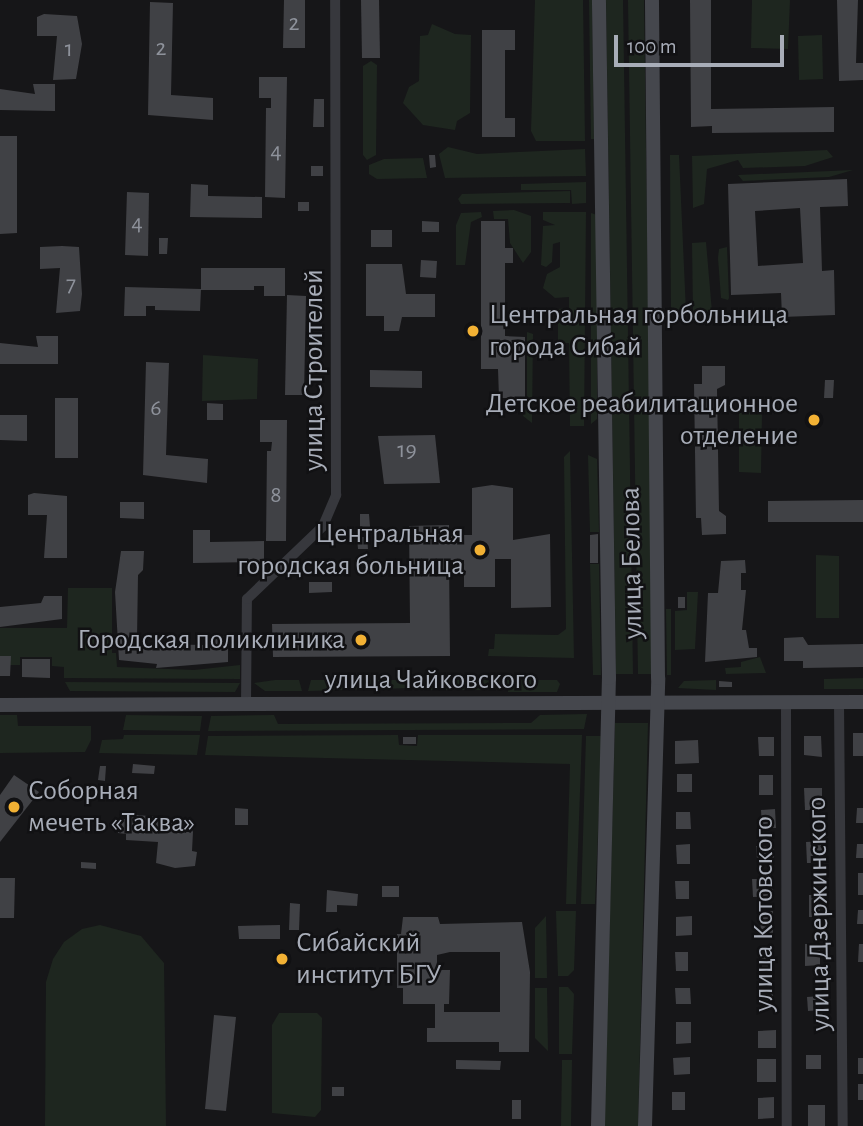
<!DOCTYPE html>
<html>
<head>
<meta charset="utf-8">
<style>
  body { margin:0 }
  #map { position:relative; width:863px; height:1126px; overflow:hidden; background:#161618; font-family:"Alegreya Sans",sans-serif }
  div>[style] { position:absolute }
  .green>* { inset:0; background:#1e261f }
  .building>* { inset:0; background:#404145 }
  .street>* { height:10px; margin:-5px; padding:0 5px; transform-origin:5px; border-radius:5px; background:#37383d }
  .secondary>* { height:14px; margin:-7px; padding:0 7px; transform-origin:7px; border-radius:7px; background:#45474d }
  .dots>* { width:19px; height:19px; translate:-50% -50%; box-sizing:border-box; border:4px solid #111113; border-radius:50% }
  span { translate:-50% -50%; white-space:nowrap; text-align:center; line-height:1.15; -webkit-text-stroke:5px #111113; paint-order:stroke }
  .number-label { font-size:24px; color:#8e929b }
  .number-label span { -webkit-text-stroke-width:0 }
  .poi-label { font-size:28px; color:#a8adb8 }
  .left { translate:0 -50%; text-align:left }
  .right { translate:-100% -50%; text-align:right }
  .street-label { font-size:28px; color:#a8adb8 }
  .scale { position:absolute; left:614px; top:35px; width:170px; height:32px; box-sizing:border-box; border:4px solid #a8adb8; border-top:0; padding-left:9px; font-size:21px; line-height:24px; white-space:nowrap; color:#a8adb8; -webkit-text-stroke:5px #111113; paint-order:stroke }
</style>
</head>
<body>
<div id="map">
  <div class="green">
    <div style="clip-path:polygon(535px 0,583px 0,585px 141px,536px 141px,531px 131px)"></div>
    <div style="clip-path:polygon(589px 0,592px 0,594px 139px,591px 139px)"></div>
    <div style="clip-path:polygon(606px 0,623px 0,633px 674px,616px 674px)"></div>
    <div style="clip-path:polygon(628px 0,644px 0,653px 674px,638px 674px)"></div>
    <div style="clip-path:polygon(752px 0,790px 0,788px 49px,751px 48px)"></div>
    <div style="clip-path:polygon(432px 24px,455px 34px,471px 35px,470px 113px,457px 121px,455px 130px,423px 125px,403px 103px,409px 87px,419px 81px,420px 36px,428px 35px)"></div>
    <div style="clip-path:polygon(822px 35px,823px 79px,799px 80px,798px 36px)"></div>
    <div style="clip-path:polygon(371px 61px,377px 65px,376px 155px,367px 160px,363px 155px,363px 66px)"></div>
    <div style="clip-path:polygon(448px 147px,477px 154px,585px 149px,586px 176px,445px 178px,439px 154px)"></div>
    <div style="clip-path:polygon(827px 150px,833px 157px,805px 166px,743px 168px,738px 160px,707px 169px,704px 204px,693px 208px,692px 156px)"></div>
    <div style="clip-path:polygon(670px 155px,679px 155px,686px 312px,671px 313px)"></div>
    <div style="clip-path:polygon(423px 158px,427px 178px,377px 179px,369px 174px,369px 165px,384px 159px)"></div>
    <div style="clip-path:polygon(853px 170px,829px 177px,743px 181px,738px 175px)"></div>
    <div style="clip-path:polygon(586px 182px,586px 203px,572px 204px,571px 190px,521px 190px,521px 184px)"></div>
    <div style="clip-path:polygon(570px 191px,570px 203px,461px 204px,458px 199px,462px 194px)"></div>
    <div style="clip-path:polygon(514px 210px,531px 216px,531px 252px,523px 263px,510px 243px,508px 219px,494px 219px,493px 211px)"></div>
    <div style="clip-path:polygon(481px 212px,482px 217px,471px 222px,465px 265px,456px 265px,456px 225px,461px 213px)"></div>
    <div style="clip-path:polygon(543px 212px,586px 212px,584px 426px,570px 426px,569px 343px,558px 343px,558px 309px,569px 308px,569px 297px,555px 298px,543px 288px,547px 274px,560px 267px,560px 242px,553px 244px,552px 262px,546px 267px,541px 265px,543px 226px,555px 225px,543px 220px)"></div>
    <div style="clip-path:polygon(591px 213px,597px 215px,597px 419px,591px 424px)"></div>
    <div style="clip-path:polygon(706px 242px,712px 312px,693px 312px,692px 243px)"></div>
    <div style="clip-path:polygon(727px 247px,729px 298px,728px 300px,721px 298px,718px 258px,719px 249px)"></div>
    <div style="clip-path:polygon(527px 332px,533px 334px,532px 423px,523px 416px,527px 405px)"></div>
    <div style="clip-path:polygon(203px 355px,258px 359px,257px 399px,202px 401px)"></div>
    <div style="clip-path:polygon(762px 412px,761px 473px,739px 472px,739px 413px)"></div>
    <div style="clip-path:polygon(570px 451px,574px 658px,488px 656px,489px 649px,494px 649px,495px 634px,558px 635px,566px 629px,564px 457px)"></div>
    <div style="clip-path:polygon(588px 455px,597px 459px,599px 532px,590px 532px)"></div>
    <div style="clip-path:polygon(816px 555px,839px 556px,839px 618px,816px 618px)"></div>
    <div style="clip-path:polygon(590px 564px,599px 564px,601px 675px,593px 675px)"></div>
    <div style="clip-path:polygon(68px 588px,112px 588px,112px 653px,116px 653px,117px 667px,194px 670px,240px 665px,240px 679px,64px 678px,64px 667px,52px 666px,52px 657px,20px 657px,20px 665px,0 665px,0 628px,67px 628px)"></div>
    <div style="clip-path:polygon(687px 592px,698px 592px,695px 649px,675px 650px,675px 611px,687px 610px)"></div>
    <div style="clip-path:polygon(666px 609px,671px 609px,671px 675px,667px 675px)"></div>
    <div style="clip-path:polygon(760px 657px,766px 673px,726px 674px,725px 668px,741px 667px,741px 662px)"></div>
    <div style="clip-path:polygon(863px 678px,863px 689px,824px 689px,824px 679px)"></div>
    <div style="clip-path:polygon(275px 680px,299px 680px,302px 691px,265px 691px,254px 683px)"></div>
    <div style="clip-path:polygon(311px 680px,408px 680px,411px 688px,308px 691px)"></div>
    <div style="clip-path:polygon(418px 680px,500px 680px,501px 683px,494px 690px,419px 690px)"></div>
    <div style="clip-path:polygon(507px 680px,557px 680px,560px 684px,557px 692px,508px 692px)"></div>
    <div style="clip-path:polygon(716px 680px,716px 690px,678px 688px,684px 681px)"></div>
    <div style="clip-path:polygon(65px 682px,240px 683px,235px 692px,70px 691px)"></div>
    <div style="clip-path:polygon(587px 714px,584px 729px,208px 731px,211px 716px,274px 715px,278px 724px,531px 723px,540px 715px)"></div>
    <div style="clip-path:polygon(0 715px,17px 715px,18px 726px,91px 726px,91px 740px,85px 752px,0 753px)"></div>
    <div style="clip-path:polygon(126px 715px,202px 716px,200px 731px,123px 730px)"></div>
    <div style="clip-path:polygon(615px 723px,648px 723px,638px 1126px,604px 1126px)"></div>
    <div style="clip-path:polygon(124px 735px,200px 735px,197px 755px,99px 753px,102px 740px,123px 739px)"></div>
    <div style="clip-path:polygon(398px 735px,399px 745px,417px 746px,418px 735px,582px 735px,576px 904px,566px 904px,570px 764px,205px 755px,208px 736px)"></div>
    <div style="clip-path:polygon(586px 736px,602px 736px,595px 904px,581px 904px)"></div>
    <div style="clip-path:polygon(556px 911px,576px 911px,574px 970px,568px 976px,558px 976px)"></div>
    <div style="clip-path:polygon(546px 916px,547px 978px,535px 978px,535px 928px)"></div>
    <div style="clip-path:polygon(100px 925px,141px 936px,164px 963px,166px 1126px,45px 1126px,46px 982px,53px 959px,64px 942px,82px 929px)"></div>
    <div style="clip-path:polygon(559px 987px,568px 987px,574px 994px,572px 1054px,559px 1054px)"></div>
    <div style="clip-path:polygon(535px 988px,547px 988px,548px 1051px,535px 1038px)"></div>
    <div style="clip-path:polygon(279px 1013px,317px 1013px,322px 1018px,321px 1110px,315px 1117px,272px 1113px,272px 1025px)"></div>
    <div style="clip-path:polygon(562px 1060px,572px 1060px,571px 1126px,561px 1126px)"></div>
  </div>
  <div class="building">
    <div style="clip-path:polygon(284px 0,305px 0,305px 48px,283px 48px)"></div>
    <div style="clip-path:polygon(361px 0,379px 0,380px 58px,362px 58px)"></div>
    <div style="clip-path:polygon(690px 0,711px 0,711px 109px,834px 107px,834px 132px,712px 133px,712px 126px,691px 127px)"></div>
    <div style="clip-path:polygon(837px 0,858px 0,856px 63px,863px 63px,863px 80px,839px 81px)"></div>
    <div style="clip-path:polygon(150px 2px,173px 3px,171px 95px,213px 98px,213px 120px,148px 115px)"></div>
    <div style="clip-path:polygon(44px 14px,77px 16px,82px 44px,76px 79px,53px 80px,57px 36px,37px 36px,37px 17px)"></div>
    <div style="clip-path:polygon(482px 30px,515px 30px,515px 50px,505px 50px,505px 118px,515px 118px,515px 137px,482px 137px)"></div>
    <div style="clip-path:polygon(259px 77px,287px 77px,285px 198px,265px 197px,266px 108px,271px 108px,271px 98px,259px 98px)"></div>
    <div style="clip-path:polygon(33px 84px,55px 84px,55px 111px,0 110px,0 89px,35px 94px)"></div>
    <div style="clip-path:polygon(314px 99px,324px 99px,324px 127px,313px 127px)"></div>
    <div style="clip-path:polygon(0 136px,17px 136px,17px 233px,0 234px)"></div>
    <div style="clip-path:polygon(429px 155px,435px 155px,436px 167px,430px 168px)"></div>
    <div style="clip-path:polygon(311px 166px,323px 166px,323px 176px,311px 176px)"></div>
    <div style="clip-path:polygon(evenodd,847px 179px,848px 206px,820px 207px,822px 271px,834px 270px,835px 315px,782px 317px,781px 293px,731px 295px,728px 184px,847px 179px,800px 208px,803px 263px,758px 266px,755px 211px,800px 208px)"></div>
    <div style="clip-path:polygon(191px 184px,208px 185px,208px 196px,262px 197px,262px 218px,190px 217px)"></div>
    <div style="clip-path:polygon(127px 192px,149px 193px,148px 256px,125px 255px)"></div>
    <div style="clip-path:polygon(298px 202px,309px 202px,309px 211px,298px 211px)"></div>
    <div style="clip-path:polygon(422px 221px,439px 222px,439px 232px,422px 232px)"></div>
    <div style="clip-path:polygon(481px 221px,505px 221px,505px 248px,513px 248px,513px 263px,505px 263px,505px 336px,525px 337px,525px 398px,499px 398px,498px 369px,481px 369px)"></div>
    <div style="clip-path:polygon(371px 230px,392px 230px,392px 247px,371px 247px)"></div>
    <div style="clip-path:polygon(159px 238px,168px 238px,167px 254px,159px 254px)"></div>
    <div style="clip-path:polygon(62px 246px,79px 247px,82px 294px,80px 311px,56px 313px,60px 268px,40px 269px,40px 247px)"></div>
    <div style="clip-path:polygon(421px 260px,437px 261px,436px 278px,420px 277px)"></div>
    <div style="clip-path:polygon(366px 264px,402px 264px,406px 294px,435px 294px,435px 317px,402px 317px,399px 331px,384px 331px,384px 316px,366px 316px)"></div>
    <div style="clip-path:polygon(201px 268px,285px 268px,285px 296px,264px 296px,264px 286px,254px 286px,254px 290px,201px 290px)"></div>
    <div style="clip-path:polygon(125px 287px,201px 289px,200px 311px,155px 310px,155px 306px,146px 306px,146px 316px,124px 316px)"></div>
    <div style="clip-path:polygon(287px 295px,306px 296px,304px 395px,285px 395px)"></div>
    <div style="clip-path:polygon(36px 336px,58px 336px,58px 364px,0 364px,0 343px,38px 347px)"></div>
    <div style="clip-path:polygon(146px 362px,169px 363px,166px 455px,208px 459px,207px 483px,143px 475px)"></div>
    <div style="clip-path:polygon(702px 366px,725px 366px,725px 385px,717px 389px,719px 511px,726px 516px,726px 534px,702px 535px,701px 518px,696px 518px,694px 384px,702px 384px)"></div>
    <div style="clip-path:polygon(370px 370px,422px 371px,422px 388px,370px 387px)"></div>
    <div style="clip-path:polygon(825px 380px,834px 380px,833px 398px,824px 398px)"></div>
    <div style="clip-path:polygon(55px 398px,78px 398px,78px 458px,55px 458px)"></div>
    <div style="clip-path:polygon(207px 403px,223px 404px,223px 420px,207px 420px)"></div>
    <div style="clip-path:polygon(0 415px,27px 415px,27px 441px,0 440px)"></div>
    <div style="clip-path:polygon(260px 420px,287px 420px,286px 541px,266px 541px,267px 451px,271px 451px,272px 442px,260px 442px)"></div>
    <div style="clip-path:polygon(435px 435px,440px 483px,384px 484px,378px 436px)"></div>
    <div style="clip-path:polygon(492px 485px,513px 488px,513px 540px,550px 534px,551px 607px,511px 608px,511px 559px,495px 559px,495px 587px,464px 587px,464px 560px,449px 560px,450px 656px,273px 657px,272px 624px,410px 623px,409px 526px,449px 525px,449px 535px,472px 535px,472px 488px)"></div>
    <div style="clip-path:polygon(34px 493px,67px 496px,67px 558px,44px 558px,47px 515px,28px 515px,28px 495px)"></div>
    <div style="clip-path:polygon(863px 500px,863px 522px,768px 522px,768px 501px)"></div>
    <div style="clip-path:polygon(120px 502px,144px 502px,144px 519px,120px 518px)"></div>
    <div style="clip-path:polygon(360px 514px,369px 514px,370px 527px,360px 527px)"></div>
    <div style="clip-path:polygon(193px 530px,210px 530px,210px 542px,264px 541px,264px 562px,193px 563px)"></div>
    <div style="clip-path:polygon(598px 534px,598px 563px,590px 563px,590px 535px)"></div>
    <div style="clip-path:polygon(357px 537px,367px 537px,368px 549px,358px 549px)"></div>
    <div style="clip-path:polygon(121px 551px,144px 551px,143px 570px,138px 575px,137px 639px,141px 644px,206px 645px,211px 636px,228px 637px,228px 662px,156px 668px,157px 664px,119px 660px,115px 592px)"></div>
    <div style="clip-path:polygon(745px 560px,746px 573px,741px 573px,741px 590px,746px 590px,742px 630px,746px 630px,749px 648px,757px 648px,757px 657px,705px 662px,708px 593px,718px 593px,721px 561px)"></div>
    <div style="clip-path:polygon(309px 582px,332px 582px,332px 592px,309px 593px)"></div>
    <div style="clip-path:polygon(44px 596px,62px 596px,62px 619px,0 627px,0 607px,41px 603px)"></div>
    <div style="clip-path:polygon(678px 597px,685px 597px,685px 608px,678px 608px)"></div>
    <div style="clip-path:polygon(803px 637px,808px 645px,863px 644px,863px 667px,803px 668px,803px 661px,784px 661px,784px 638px)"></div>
    <div style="clip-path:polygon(0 656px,11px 656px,10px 676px,0 676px)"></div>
    <div style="clip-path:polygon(22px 659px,50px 659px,50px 678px,22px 677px)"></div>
    <div style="clip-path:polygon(719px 681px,732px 682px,732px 687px,719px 687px)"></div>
    <div style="clip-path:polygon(853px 733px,863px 733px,863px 756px,853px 756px)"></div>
    <div style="clip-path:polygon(804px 736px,821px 736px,822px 757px,804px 755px)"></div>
    <div style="clip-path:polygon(403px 737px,416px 737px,416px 744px,403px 744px)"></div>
    <div style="clip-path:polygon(758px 737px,774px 737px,774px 756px,759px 756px)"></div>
    <div style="clip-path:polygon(698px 740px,699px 763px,675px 764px,675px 741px)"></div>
    <div style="clip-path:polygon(133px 764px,155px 766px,154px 774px,132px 773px)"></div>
    <div style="clip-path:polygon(100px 766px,106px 766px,105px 781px,98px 780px)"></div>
    <div style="clip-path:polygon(677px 774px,692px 774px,692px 792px,677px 792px)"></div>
    <div style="clip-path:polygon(14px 775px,39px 792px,0 842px,0 795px)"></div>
    <div style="clip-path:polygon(759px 775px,773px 775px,773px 795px,759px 795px)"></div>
    <div style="clip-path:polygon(804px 788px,822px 788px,822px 810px,805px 810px)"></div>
    <div style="clip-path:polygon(235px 808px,248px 809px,248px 825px,235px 825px)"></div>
    <div style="clip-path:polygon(857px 808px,863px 808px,863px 823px,856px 823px)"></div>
    <div style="clip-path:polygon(775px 809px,776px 828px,762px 828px,761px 810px)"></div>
    <div style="clip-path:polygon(676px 812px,690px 812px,691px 829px,676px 829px)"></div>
    <div style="clip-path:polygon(128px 814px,188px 820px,193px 832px,192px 851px,197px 852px,195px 866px,175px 868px,156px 863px,158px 842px,126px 840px,126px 834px,118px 833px,119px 819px,127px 819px)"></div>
    <div style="clip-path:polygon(823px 841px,823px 863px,807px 863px,806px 842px)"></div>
    <div style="clip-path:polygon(690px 844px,690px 864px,677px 864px,676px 845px)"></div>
    <div style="clip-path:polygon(857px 844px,863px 844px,863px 858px,856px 858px)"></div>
    <div style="clip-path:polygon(756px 846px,774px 846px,774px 861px,757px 861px)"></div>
    <div style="clip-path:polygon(81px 862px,96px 863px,96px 869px,81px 868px)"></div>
    <div style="clip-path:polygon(858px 873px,863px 873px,863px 895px,858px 895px)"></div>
    <div style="clip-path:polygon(0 878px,15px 878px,14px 918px,0 918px)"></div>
    <div style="clip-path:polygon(752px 879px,772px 879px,773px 896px,753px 897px)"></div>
    <div style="clip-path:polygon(675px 881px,689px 881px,689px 899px,676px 899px)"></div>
    <div style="clip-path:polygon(382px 886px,399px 886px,399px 897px,382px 897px)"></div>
    <div style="clip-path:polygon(327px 890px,358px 894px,357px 906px,337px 905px,337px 912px,326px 912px)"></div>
    <div style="clip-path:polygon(809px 895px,819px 895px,820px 917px,809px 917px)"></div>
    <div style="clip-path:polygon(290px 903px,300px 904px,299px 930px,289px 930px)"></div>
    <div style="clip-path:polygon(858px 910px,863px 910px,863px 924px,857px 924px)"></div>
    <div style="clip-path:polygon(773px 911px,773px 935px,761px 935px,760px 912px)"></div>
    <div style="clip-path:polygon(692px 916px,692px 935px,676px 936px,676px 917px)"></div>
    <div style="clip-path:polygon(evenodd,403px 917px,438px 917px,440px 924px,522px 922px,530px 972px,529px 1052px,499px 1052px,499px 1042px,427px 1042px,427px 1028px,435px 1028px,435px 1004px,403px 1004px,403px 988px,397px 988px,397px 934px,401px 934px,403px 917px,450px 952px,500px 952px,500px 1012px,444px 1012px,444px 1004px,449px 1004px,450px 970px,437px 970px,437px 955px,450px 952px)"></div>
    <div style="clip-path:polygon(280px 925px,280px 939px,239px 939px,238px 926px)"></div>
    <div style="clip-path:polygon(805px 944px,820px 944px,820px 965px,805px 966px)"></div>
    <div style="clip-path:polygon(859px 944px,863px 944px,863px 962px,858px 962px)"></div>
    <div style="clip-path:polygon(772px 948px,773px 967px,762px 967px,761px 949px)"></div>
    <div style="clip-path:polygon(675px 952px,688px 952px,688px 971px,676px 971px)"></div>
    <div style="clip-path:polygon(761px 986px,773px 986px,773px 1001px,761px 1002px)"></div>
    <div style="clip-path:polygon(675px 988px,690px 988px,691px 1004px,676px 1004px)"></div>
    <div style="clip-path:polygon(821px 996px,821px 1010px,808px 1011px,807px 997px)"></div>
    <div style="clip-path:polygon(214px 1015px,236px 1017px,226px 1111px,205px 1109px)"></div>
    <div style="clip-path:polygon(676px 1022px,691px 1022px,691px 1043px,676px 1044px)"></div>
    <div style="clip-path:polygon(776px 1030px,776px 1048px,758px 1048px,758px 1031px)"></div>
    <div style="clip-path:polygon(806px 1055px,821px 1055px,821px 1069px,806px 1069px)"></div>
    <div style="clip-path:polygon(690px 1057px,690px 1074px,674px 1075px,673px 1058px)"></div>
    <div style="clip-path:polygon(858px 1058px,863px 1058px,863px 1074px,858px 1074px)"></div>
    <div style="clip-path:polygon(757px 1059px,776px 1059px,776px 1082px,757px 1082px)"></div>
    <div style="clip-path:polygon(456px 1060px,501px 1061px,500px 1070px,456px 1069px)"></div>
    <div style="clip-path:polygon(858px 1084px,863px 1084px,863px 1100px,858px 1100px)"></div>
    <div style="clip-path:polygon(332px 1087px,344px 1087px,344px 1096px,332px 1096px)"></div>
    <div style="clip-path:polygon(672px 1092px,685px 1092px,685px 1110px,672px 1110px)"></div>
    <div style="clip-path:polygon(774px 1097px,774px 1118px,758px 1119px,758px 1098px)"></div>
    <div style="clip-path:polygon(512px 1100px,521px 1100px,521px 1119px,512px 1119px)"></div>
    <div style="clip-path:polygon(808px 1105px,825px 1105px,825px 1126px,808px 1126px)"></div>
  </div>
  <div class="street">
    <div style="left:839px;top:702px;width:424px;rotate:89.5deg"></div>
    <div style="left:786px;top:703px;width:423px;rotate:89.9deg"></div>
    <div style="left:246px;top:705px;width:106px;rotate:-89.5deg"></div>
    <div style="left:247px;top:599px;width:105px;rotate:-43.8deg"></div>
    <div style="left:323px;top:526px;width:34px;rotate:-67deg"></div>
    <div style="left:336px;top:495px;width:495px;rotate:-90.1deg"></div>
  </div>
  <div class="secondary">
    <div style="left:0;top:705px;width:863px;rotate:-0.2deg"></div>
    <div style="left:598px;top:1126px;width:448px;rotate:-88.6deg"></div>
    <div style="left:609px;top:678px;width:678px;rotate:-90.85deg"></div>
    <div style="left:645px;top:1126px;width:448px;rotate:-88.3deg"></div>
    <div style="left:658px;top:678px;width:678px;rotate:-90.51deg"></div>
  </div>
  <div class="dots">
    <div style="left:473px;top:331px;background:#f2b134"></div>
    <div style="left:814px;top:420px;background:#f2b134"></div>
    <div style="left:480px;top:550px;background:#f2b134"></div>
    <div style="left:361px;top:640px;background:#f2b134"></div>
    <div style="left:14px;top:807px;background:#f2b134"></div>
    <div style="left:282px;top:959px;background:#f2b134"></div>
  </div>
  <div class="number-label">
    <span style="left:294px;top:24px">2</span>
    <span style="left:161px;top:49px">2</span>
    <span style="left:69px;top:50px">1</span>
    <span style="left:276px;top:152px">4</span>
    <span style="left:137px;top:224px">4</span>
    <span style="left:71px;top:285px">7</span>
    <span style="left:156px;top:409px">6</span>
    <span style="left:407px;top:451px">19</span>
    <span style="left:276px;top:496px">8</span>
  </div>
  <div class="poi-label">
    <span class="left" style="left:489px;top:331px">Центральная горбольница<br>города Сибай</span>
    <span class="right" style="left:798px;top:420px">Детское реабилитационное<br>отделение</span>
    <span class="right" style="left:464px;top:550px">Центральная<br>городская больница</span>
    <span class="right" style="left:345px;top:640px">Городская поликлиника</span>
    <span class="left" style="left:28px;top:807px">Соборная<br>мечеть «Таква»</span>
    <span class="left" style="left:296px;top:959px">Сибайский<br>институт БГУ</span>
  </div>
  <div class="street-label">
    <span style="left:314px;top:370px;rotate:-90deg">улица Строителей</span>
    <span style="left:632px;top:563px;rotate:-91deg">улица Белова</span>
    <span style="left:431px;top:680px">улица Чайковского</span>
    <span style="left:764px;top:914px;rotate:-90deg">улица Котовского</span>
    <span style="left:819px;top:914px;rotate:-91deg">улица Дзержинского</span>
  </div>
  <div class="scale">100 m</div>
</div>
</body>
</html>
